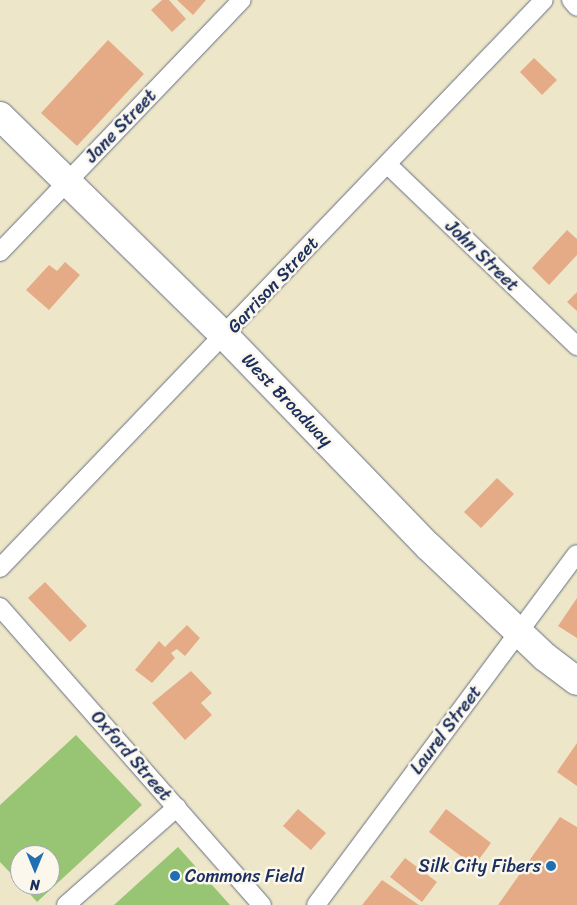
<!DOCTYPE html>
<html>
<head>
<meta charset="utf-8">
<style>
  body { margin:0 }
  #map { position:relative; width:577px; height:905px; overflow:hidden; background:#eee6c8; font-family:Sriracha,sans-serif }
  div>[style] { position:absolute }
  .green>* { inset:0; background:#97c573 }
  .building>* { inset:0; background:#e5ab87 }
  .roads { filter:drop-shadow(0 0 1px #656f83) drop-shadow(0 0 1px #656f83) }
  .street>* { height:18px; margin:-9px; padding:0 9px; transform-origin:9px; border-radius:9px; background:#fff }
  .primary>* { height:28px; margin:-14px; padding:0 14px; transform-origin:14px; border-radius:14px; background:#fff }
  .dots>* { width:14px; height:14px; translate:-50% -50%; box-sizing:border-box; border:2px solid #fbf7ec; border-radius:50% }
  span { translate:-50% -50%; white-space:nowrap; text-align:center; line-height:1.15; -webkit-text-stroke:5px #fbf7ec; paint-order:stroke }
  .street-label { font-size:18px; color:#1b2f5e }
  .poi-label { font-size:18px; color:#1b2f5e }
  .right { translate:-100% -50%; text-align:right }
  .left { translate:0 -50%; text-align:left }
  .north { position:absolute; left:10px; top:845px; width:50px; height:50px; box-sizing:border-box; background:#fbf7ec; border:1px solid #a1a7b3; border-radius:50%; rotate:180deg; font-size:14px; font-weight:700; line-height:20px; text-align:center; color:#1b2f5e }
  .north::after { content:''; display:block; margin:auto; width:18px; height:22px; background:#1f6fb2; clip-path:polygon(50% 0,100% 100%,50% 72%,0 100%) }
</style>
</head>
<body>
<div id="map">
  <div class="green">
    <div style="clip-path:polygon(76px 735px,142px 805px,37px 902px,22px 885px,50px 885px,50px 855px,20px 855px,20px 883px,0 862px,0 805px)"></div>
    <div style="clip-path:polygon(178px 847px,230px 905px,114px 905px)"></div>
  </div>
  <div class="building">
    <div style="clip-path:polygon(162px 0,169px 0,186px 19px,172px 32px,151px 10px)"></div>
    <div style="clip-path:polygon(177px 0,206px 0,193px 15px)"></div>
    <div style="clip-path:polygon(108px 40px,144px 74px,77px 146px,41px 113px)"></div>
    <div style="clip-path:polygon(534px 58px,557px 80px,542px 95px,520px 72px)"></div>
    <div style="clip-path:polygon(567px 230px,577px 239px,577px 255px,549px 285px,532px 268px)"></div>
    <div style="clip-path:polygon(65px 262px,80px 275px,49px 310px,26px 290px,49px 265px,57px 271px)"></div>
    <div style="clip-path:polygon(577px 292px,577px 311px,567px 302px)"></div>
    <div style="clip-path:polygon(497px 478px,514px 494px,481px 528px,464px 512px)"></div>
    <div style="clip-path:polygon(45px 582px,87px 626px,70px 642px,28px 598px)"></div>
    <div style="clip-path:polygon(577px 598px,577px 638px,558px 626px)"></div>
    <div style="clip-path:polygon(187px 625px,200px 638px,185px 656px,177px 649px,171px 653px,175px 658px,152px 683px,135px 670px,159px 641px,165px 647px)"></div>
    <div style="clip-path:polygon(191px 671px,212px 693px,201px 703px,212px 715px,185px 740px,152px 703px)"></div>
    <div style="clip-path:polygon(577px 743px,577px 786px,557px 772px)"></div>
    <div style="clip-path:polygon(298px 809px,326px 833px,311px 850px,283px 826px)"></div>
    <div style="clip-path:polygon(446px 809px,491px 843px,474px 866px,429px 832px)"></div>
    <div style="clip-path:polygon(560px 817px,577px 827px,577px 905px,498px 905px)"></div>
    <div style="clip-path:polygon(405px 858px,437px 882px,422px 902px,390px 877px)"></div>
    <div style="clip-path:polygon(382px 880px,419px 905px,362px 905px)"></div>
  </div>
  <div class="roads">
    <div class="street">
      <div style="left:571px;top:0;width:9px;rotate:49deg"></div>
      <div style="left:388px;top:165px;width:262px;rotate:43.8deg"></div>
      <div style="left:0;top:252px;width:349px;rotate:-46.2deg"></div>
      <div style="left:0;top:568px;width:786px;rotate:-46.24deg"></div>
      <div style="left:0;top:607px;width:397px;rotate:48.7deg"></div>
      <div style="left:66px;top:905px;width:148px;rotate:-41.4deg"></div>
      <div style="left:316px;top:905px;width:437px;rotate:-53.4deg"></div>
    </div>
    <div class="primary">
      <div style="left:0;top:116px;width:315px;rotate:44.4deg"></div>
      <div style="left:225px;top:336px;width:292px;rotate:46deg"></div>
      <div style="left:428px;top:546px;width:161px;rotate:43.5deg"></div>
      <div style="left:545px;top:657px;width:40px;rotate:37deg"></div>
    </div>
  </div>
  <div class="dots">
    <div style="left:551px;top:866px;background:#1f6fb2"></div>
    <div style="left:175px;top:876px;background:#1f6fb2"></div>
  </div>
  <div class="street-label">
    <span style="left:121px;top:126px;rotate:-46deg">Jane Street</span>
    <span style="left:482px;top:256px;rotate:44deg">John Street</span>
    <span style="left:273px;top:285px;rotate:-47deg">Garrison Street</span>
    <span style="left:287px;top:400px;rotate:46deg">West Broadway</span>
    <span style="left:446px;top:730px;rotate:-53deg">Laurel Street</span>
    <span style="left:131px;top:756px;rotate:49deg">Oxford Street</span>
  </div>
  <div class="poi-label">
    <span class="right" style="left:541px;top:866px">Silk City Fibers</span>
    <span class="left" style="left:185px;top:876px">Commons Field</span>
  </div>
  <div class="north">N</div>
</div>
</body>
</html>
